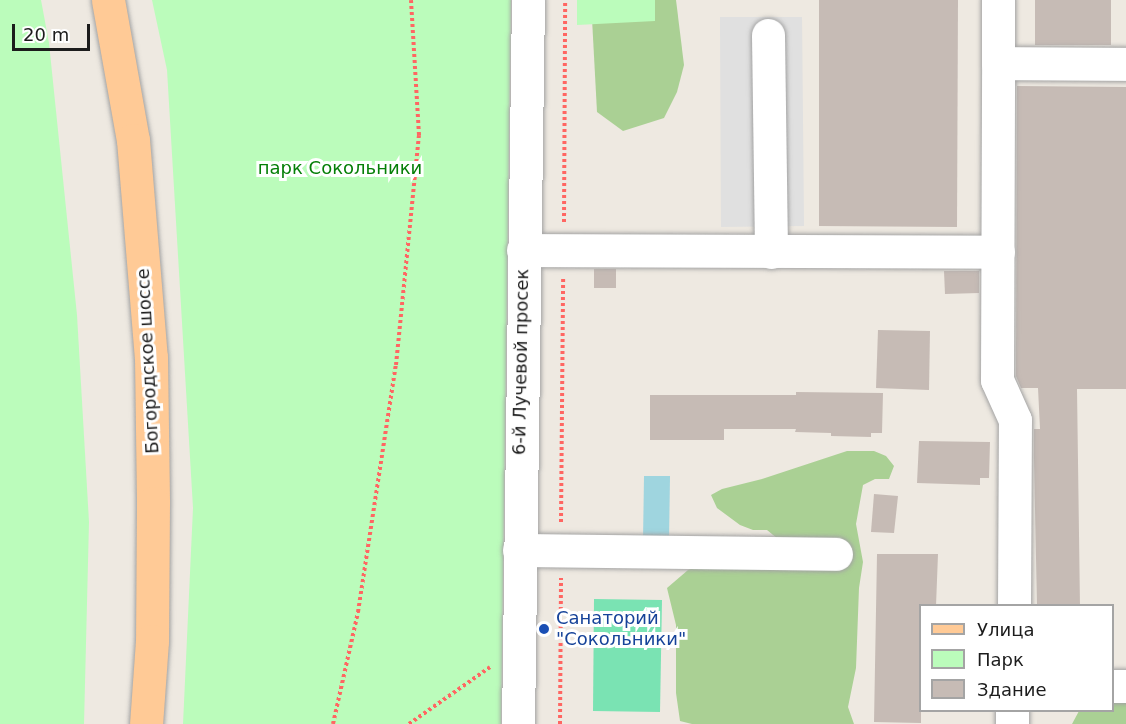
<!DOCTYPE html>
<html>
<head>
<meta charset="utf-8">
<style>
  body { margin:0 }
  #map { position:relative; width:1126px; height:724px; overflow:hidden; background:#eee9e1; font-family:"DejaVu Sans",sans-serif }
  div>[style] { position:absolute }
  .forest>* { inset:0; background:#aad094 }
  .park>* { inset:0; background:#bbfcbb }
  .pitch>* { inset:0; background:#7ae3b3 }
  .parking>* { inset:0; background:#e0e0e0 }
  .water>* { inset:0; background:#9fd5df }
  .building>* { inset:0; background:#c6bbb5 }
  .path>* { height:4px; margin-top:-2px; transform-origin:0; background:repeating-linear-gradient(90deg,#ff6662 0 3px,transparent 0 6px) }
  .roads { filter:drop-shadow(0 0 2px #a3a3a3) drop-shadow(0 0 2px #a3a3a3) }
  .minor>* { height:33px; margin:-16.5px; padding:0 16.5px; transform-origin:16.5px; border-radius:16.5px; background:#fff }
  .major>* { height:33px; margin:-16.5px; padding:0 16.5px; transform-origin:16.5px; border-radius:16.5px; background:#ffca96 }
  .dots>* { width:16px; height:16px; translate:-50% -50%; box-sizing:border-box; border:3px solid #fff; border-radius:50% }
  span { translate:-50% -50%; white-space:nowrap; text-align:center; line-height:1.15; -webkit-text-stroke:6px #fff; paint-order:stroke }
  .park-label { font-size:18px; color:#057f07 }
  .street-label { font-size:18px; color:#1c1c1c }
  .transit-label { font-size:18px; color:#164399 }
  .left { translate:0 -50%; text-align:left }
  .legend { position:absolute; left:919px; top:604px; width:195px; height:108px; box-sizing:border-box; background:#fff; border:2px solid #a4a4a4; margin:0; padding:8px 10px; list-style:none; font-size:18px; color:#1c1c1c }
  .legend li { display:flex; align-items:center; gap:12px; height:30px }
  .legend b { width:30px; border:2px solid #a4a4a4 }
  .scale { position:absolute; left:12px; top:24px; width:78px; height:27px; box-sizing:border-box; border:3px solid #1c1c1c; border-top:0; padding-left:8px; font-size:18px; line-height:21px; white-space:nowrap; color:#1c1c1c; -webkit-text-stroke:4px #fff; paint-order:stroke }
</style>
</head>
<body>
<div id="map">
  <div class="forest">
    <div style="clip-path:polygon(591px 0,676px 0,684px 65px,677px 92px,664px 118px,623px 131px,597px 112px)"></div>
    <div style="clip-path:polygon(847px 451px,874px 451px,886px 456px,894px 466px,889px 479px,875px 479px,863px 485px,856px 524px,863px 562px,859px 588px,856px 668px,848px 707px,854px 724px,692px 724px,680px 721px,676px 693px,676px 625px,667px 588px,688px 570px,778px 539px,767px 530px,753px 530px,740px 525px,717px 508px,711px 495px,722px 489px,762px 479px)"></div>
    <div style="clip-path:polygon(1113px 696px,1126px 699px,1126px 724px,1072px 724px,1079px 711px,1112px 710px)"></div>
  </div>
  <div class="park">
    <div style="clip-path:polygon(0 0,41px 0,49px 43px,77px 315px,89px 522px,84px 724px,0 724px)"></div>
    <div style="clip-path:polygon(152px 0,511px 0,501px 724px,183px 724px,193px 508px,167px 70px)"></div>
    <div style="clip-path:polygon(577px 0,655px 0,655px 21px,577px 25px)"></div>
  </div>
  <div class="pitch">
    <div style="clip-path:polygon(594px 599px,662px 600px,660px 712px,593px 711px)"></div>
  </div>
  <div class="parking">
    <div style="clip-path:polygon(720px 17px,802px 17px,804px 226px,721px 227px)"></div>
  </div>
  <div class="water">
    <div style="clip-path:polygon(644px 476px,670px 476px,669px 541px,643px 541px)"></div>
  </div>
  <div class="building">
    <div style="clip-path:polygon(819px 0,958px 0,957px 227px,819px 226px)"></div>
    <div style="clip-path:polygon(1035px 0,1111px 0,1111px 45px,1035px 45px)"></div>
    <div style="clip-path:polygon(1017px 86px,1126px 87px,1126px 389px,1077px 389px,1080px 606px,1037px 606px,1034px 460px,1034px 429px,1040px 429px,1038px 388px,1021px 388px,1016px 376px)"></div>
    <div style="clip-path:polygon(594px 269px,616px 269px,616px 288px,594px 288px)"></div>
    <div style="clip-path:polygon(944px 271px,979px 271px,979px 293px,945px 294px)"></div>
    <div style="clip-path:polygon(878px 330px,930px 331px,929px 390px,876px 388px)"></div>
    <div style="clip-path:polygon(796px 392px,883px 393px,882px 433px,871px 433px,871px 437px,831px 436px,831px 433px,795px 432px,796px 429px,724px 429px,724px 440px,650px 440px,650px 395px,796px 395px)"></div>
    <div style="clip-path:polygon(919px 441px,990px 442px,989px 478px,980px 478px,980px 485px,917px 483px)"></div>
    <div style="clip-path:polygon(874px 494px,898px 496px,894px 533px,871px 532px)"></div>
    <div style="clip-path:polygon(877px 554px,938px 554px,936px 606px,921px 606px,921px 723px,874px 722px)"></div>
  </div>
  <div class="path">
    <div style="left:564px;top:222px;width:222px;rotate:-89.7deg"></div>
    <div style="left:561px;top:522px;width:244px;rotate:-89.5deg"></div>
    <div style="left:333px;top:724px;width:115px;rotate:-77.4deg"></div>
    <div style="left:358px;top:612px;width:250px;rotate:-81.3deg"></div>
    <div style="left:396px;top:365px;width:231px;rotate:-84.3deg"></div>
    <div style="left:419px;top:135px;width:135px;rotate:-93.4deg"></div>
    <div style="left:409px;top:724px;width:99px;rotate:-35.1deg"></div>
    <div style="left:560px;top:724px;width:146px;rotate:-89.6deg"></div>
  </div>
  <div class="roads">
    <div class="minor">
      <div style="left:768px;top:35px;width:217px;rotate:89.2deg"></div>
      <div style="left:998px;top:63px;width:63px;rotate:-90deg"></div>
      <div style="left:523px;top:250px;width:475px;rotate:0.2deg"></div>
      <div style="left:519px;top:550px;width:317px;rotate:0.7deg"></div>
      <div style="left:1014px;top:606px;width:186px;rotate:-89.7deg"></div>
      <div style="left:1015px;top:420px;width:44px;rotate:-114.2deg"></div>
      <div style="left:997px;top:380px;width:317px;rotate:-89.8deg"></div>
      <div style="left:998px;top:63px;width:128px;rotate:0.4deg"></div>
      <div style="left:1112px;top:686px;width:14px"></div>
      <div style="left:518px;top:724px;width:724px;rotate:-89.21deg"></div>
      <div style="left:1012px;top:724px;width:14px;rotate:-90deg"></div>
    </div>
    <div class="major">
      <div style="left:108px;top:0;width:142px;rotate:79.9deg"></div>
      <div style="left:133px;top:140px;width:218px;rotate:85.3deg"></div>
      <div style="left:151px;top:357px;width:146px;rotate:89.2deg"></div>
      <div style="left:153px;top:503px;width:138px;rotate:90.4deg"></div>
      <div style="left:152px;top:641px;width:83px;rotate:94.1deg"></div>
    </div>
  </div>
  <div class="dots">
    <div style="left:544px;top:629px;background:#1a4fb4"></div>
  </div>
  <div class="park-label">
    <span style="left:340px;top:168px">парк Сокольники</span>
  </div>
  <div class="street-label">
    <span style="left:148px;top:361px;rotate:-93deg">Богородское шоссе</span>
    <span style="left:521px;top:362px;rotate:-89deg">6-й Лучевой просек</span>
  </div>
  <div class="transit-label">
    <span class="left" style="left:556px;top:629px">Санаторий<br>"Сокольники"</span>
  </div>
  <ul class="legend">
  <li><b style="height:8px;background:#ffca96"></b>Улица</li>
  <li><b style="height:16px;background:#bbfcbb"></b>Парк</li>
  <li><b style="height:16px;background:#c6bbb5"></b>Здание</li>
  </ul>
  <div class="scale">20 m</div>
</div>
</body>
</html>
